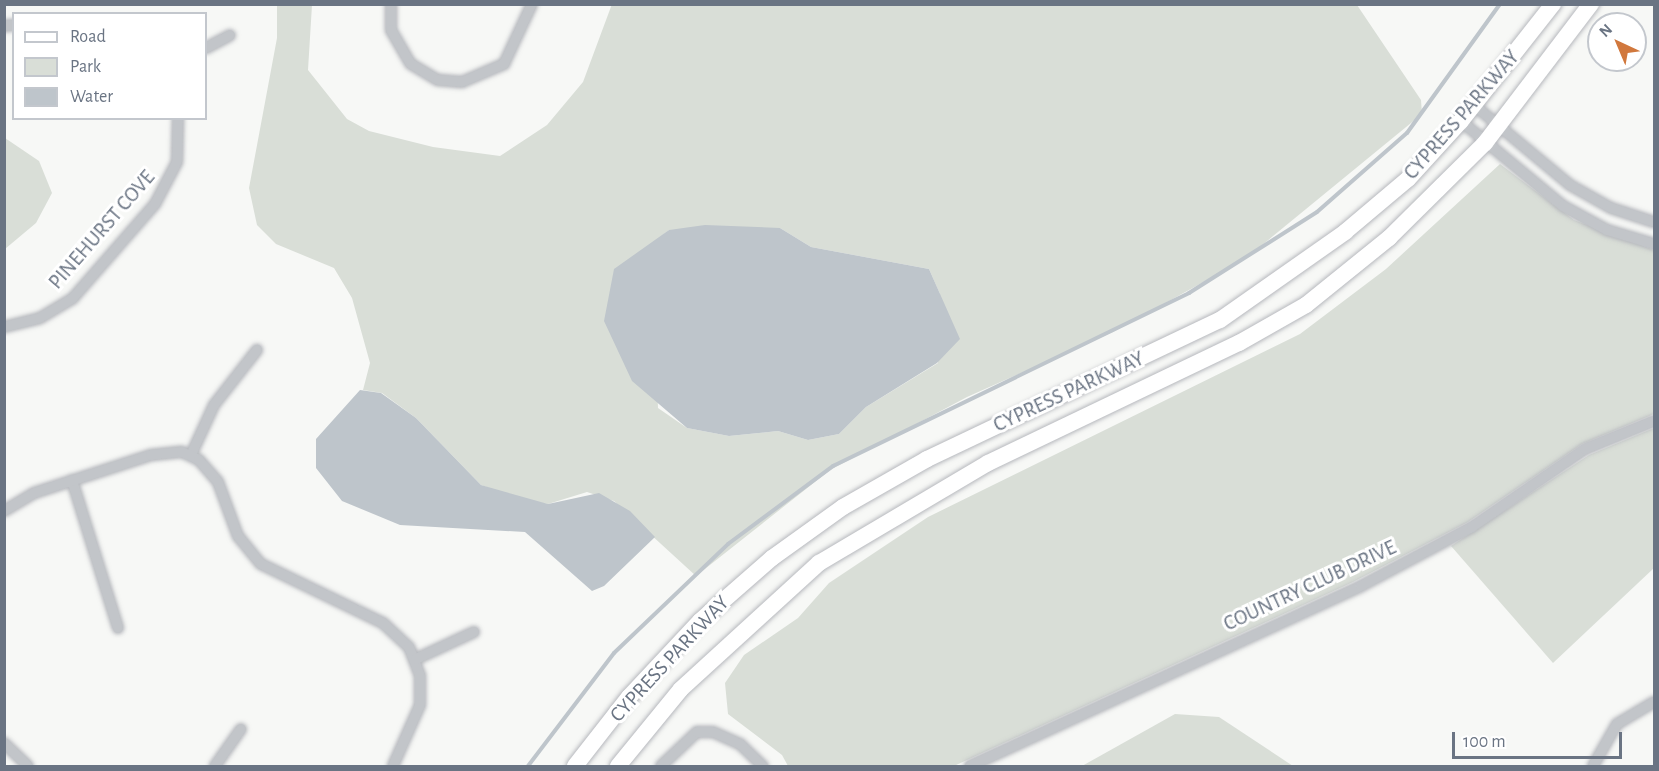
<!DOCTYPE html>
<html>
<head>
<meta charset="utf-8">
<style>
  body { margin:0 }
  #map { position:relative; width:1659px; height:771px; overflow:hidden; background:#f7f8f6; font-family:"Alegreya Sans",sans-serif }
  div>[style] { position:absolute }
  .green>* { inset:0; background:#d9ded7 }
  .water>* { inset:0; background:#bec5cb }
  .stream>* { height:4px; margin:-2px; padding:0 2px; transform-origin:2px; border-radius:2px; background:#bec5cb }
  .roads { filter:drop-shadow(0 0 2px #b6b8bd) drop-shadow(0 0 2px #b6b8bd) }
  .street>* { height:10px; margin:-5px; padding:0 5px; transform-origin:5px; border-radius:5px; background:#c2c5c9 }
  .primary>* { height:16px; margin:-8px; padding:0 8px; transform-origin:8px; border-radius:8px; background:#fff }
  span { translate:-50% -50%; white-space:nowrap; text-align:center; line-height:1.15; -webkit-text-stroke:6px #fff; paint-order:stroke }
  .street-label { font-size:21px; color:#6a7483 }
  .frame { position:absolute; inset:0; border:6px solid #6a7483; pointer-events:none }
  .legend { position:absolute; left:12px; top:12px; width:195px; height:108px; box-sizing:border-box; background:#fff; border:2px solid #c3c7cd; margin:0; padding:8px 10px; list-style:none; font-size:18px; color:#6a7483 }
  .legend li { display:flex; align-items:center; gap:12px; height:30px }
  .legend b { width:30px; border:2px solid #c3c7cd }
  .north { position:absolute; left:1587px; top:12px; width:60px; height:60px; box-sizing:border-box; background:#fff; border:2px solid #c3c7cd; border-radius:50%; rotate:316deg; font-size:16px; font-weight:700; line-height:24px; text-align:center; color:#6a7483 }
  .north::after { content:''; display:block; margin:auto; width:21px; height:27px; background:#d1783d; clip-path:polygon(50% 0,100% 100%,50% 72%,0 100%) }
  .scale { position:absolute; left:1452px; top:732px; width:170px; height:27px; box-sizing:border-box; border:3px solid #6a7483; border-top:0; padding-left:8px; font-size:18px; line-height:21px; white-space:nowrap; color:#6a7483; -webkit-text-stroke:4px #fff; paint-order:stroke }
</style>
</head>
<body>
<div id="map">
  <div class="green">
    <div style="clip-path:polygon(evenodd,612px 4px,1357px 5px,1421px 100px,1422px 114px,1245px 259px,1113px 332px,967px 397px,830px 470px,696px 576px,614px 501px,587px 492px,548px 504px,526px 501px,481px 485px,416px 418px,382px 393px,363px 390px,370px 363px,352px 298px,334px 268px,276px 244px,257px 225px,249px 188px,277px 38px,277px 5px,312px 5px,308px 70px,347px 119px,369px 131px,433px 147px,500px 156px,547px 125px,583px 82px,612px 4px,780px 228px,811px 247px,929px 269px,940px 294px,938px 363px,866px 407px,839px 434px,808px 440px,778px 431px,729px 436px,687px 428px,658px 408px,653px 243px,669px 230px,780px 228px)"></div>
    <div style="clip-path:polygon(5px 138px,39px 161px,52px 193px,36px 223px,5px 249px)"></div>
    <div style="clip-path:polygon(1500px 164px,1574px 220px,1654px 250px,1654px 414px,1582px 444px,1468px 522px,1353px 582px,954px 766px,788px 766px,782px 755px,728px 714px,725px 683px,744px 655px,798px 618px,829px 583px,928px 517px,1300px 334px,1386px 269px)"></div>
    <div style="clip-path:polygon(1654px 428px,1654px 568px,1553px 663px,1451px 546px,1589px 455px)"></div>
    <div style="clip-path:polygon(1175px 714px,1219px 717px,1293px 766px,1082px 766px)"></div>
  </div>
  <div class="water">
    <div style="clip-path:polygon(705px 225px,780px 228px,811px 247px,929px 269px,960px 339px,937px 363px,866px 407px,839px 434px,808px 440px,778px 431px,729px 436px,687px 428px,632px 381px,604px 321px,614px 269px,669px 230px)"></div>
    <div style="clip-path:polygon(360px 390px,381px 393px,416px 418px,481px 485px,548px 504px,599px 493px,630px 511px,655px 537px,604px 586px,592px 591px,525px 532px,400px 525px,342px 501px,316px 468px,316px 439px)"></div>
  </div>
  <div class="stream">
    <div style="left:528px;top:766px;width:142px;rotate:-52.7deg"></div>
    <div style="left:614px;top:653px;width:158px;rotate:-43.7deg"></div>
    <div style="left:728px;top:544px;width:131px;rotate:-36.6deg"></div>
    <div style="left:833px;top:466px;width:396px;rotate:-25.9deg"></div>
    <div style="left:1189px;top:293px;width:151px;rotate:-32.3deg"></div>
    <div style="left:1317px;top:212px;width:120px;rotate:-41.3deg"></div>
    <div style="left:1407px;top:133px;width:159px;rotate:-54.2deg"></div>
  </div>
  <div class="roads">
    <div class="street">
      <div style="left:391px;top:4px;width:26px;rotate:90deg"></div>
      <div style="left:391px;top:30px;width:39px;rotate:60deg"></div>
      <div style="left:411px;top:64px;width:31px;rotate:31deg"></div>
      <div style="left:438px;top:80px;width:24px;rotate:5deg"></div>
      <div style="left:462px;top:82px;width:46px;rotate:-23.2deg"></div>
      <div style="left:504px;top:64px;width:66px;rotate:-65deg"></div>
      <div style="left:4px;top:26px;width:10px;rotate:-6deg"></div>
      <div style="left:206px;top:48px;width:27px;rotate:-28deg"></div>
      <div style="left:1474px;top:105px;width:125px;rotate:39.8deg"></div>
      <div style="left:1570px;top:185px;width:47px;rotate:29.3deg"></div>
      <div style="left:1611px;top:208px;width:45px;rotate:18deg"></div>
      <div style="left:1461px;top:121px;width:133px;rotate:39.8deg"></div>
      <div style="left:1563px;top:206px;width:50px;rotate:28.6deg"></div>
      <div style="left:1607px;top:230px;width:49px;rotate:16.6deg"></div>
      <div style="left:4px;top:327px;width:37px;rotate:-14deg"></div>
      <div style="left:40px;top:318px;width:39px;rotate:-31deg"></div>
      <div style="left:73px;top:298px;width:125px;rotate:-48.9deg"></div>
      <div style="left:155px;top:204px;width:47px;rotate:-62.4deg"></div>
      <div style="left:177px;top:162px;width:44px;rotate:-88.7deg"></div>
      <div style="left:191px;top:455px;width:55px;rotate:-65.3deg"></div>
      <div style="left:214px;top:405px;width:70px;rotate:-52deg"></div>
      <div style="left:72px;top:480px;width:155px;rotate:72.7deg"></div>
      <div style="left:4px;top:511px;width:35px;rotate:-31deg"></div>
      <div style="left:34px;top:493px;width:123px;rotate:-18deg"></div>
      <div style="left:151px;top:455px;width:31px;rotate:-6deg"></div>
      <div style="left:182px;top:452px;width:19px;rotate:25deg"></div>
      <div style="left:199px;top:460px;width:29px;rotate:49deg"></div>
      <div style="left:218px;top:482px;width:58px;rotate:69.7deg"></div>
      <div style="left:238px;top:536px;width:36px;rotate:51deg"></div>
      <div style="left:261px;top:564px;width:136px;rotate:25.8deg"></div>
      <div style="left:383px;top:623px;width:35px;rotate:43deg"></div>
      <div style="left:409px;top:647px;width:30px;rotate:69deg"></div>
      <div style="left:420px;top:675px;width:30px;rotate:90deg"></div>
      <div style="left:420px;top:705px;width:67px;rotate:113.9deg"></div>
      <div style="left:416px;top:659px;width:64px;rotate:-25deg"></div>
      <div style="left:4px;top:743px;width:33px;rotate:44deg"></div>
      <div style="left:215px;top:766px;width:45px;rotate:-54.9deg"></div>
      <div style="left:661px;top:766px;width:50px;rotate:-43.4deg"></div>
      <div style="left:697px;top:732px;width:16px"></div>
      <div style="left:713px;top:732px;width:30px;rotate:24deg"></div>
      <div style="left:740px;top:744px;width:32px;rotate:44deg"></div>
      <div style="left:970px;top:766px;width:430px;rotate:-24.7deg"></div>
      <div style="left:1361px;top:586px;width:126px;rotate:-28deg"></div>
      <div style="left:1472px;top:527px;width:137px;rotate:-34.6deg"></div>
      <div style="left:1585px;top:449px;width:74px;rotate:-22.1deg"></div>
      <div style="left:1593px;top:766px;width:48px;rotate:-60.3deg"></div>
      <div style="left:1617px;top:724px;width:43px;rotate:-30.7deg"></div>
    </div>
    <div class="primary">
      <div style="left:575px;top:766px;width:88px;rotate:-52deg"></div>
      <div style="left:629px;top:697px;width:104px;rotate:-46.9deg"></div>
      <div style="left:700px;top:621px;width:96px;rotate:-41.2deg"></div>
      <div style="left:772px;top:558px;width:87px;rotate:-35.7deg"></div>
      <div style="left:843px;top:507px;width:97px;rotate:-29.7deg"></div>
      <div style="left:927px;top:459px;width:324px;rotate:-25.4deg"></div>
      <div style="left:1220px;top:320px;width:153px;rotate:-35.1deg"></div>
      <div style="left:1345px;top:232px;width:82px;rotate:-40.1deg"></div>
      <div style="left:1408px;top:179px;width:79px;rotate:-47.6deg"></div>
      <div style="left:1461px;top:121px;width:149px;rotate:-51.8deg"></div>
      <div style="left:618px;top:766px;width:99px;rotate:-50.7deg"></div>
      <div style="left:681px;top:689px;width:187px;rotate:-42.4deg"></div>
      <div style="left:819px;top:563px;width:196px;rotate:-30.6deg"></div>
      <div style="left:988px;top:463px;width:278px;rotate:-25.6deg"></div>
      <div style="left:1239px;top:343px;width:77px;rotate:-29.6deg"></div>
      <div style="left:1306px;top:305px;width:107px;rotate:-38.9deg"></div>
      <div style="left:1389px;top:238px;width:135px;rotate:-44.7deg"></div>
      <div style="left:1485px;top:143px;width:175px;rotate:-52.7deg"></div>
    </div>
  </div>
  <div class="street-label">
    <span style="left:1462px;top:115px;rotate:-49deg">CYPRESS PARKWAY</span>
    <span style="left:102px;top:230px;rotate:-49deg">PINEHURST COVE</span>
    <span style="left:1069px;top:392px;rotate:-25deg">CYPRESS PARKWAY</span>
    <span style="left:1310px;top:586px;rotate:-25deg">COUNTRY CLUB DRIVE</span>
    <span style="left:670px;top:659px;rotate:-47deg">CYPRESS PARKWAY</span>
  </div>
  <div class="frame"></div>
  <ul class="legend">
  <li><b style="height:8px;background:#fff"></b>Road</li>
  <li><b style="height:16px;background:#d9ded7"></b>Park</li>
  <li><b style="height:16px;background:#bec5cb"></b>Water</li>
  </ul>
  <div class="north">N</div>
  <div class="scale">100 m</div>
</div>
</body>
</html>
